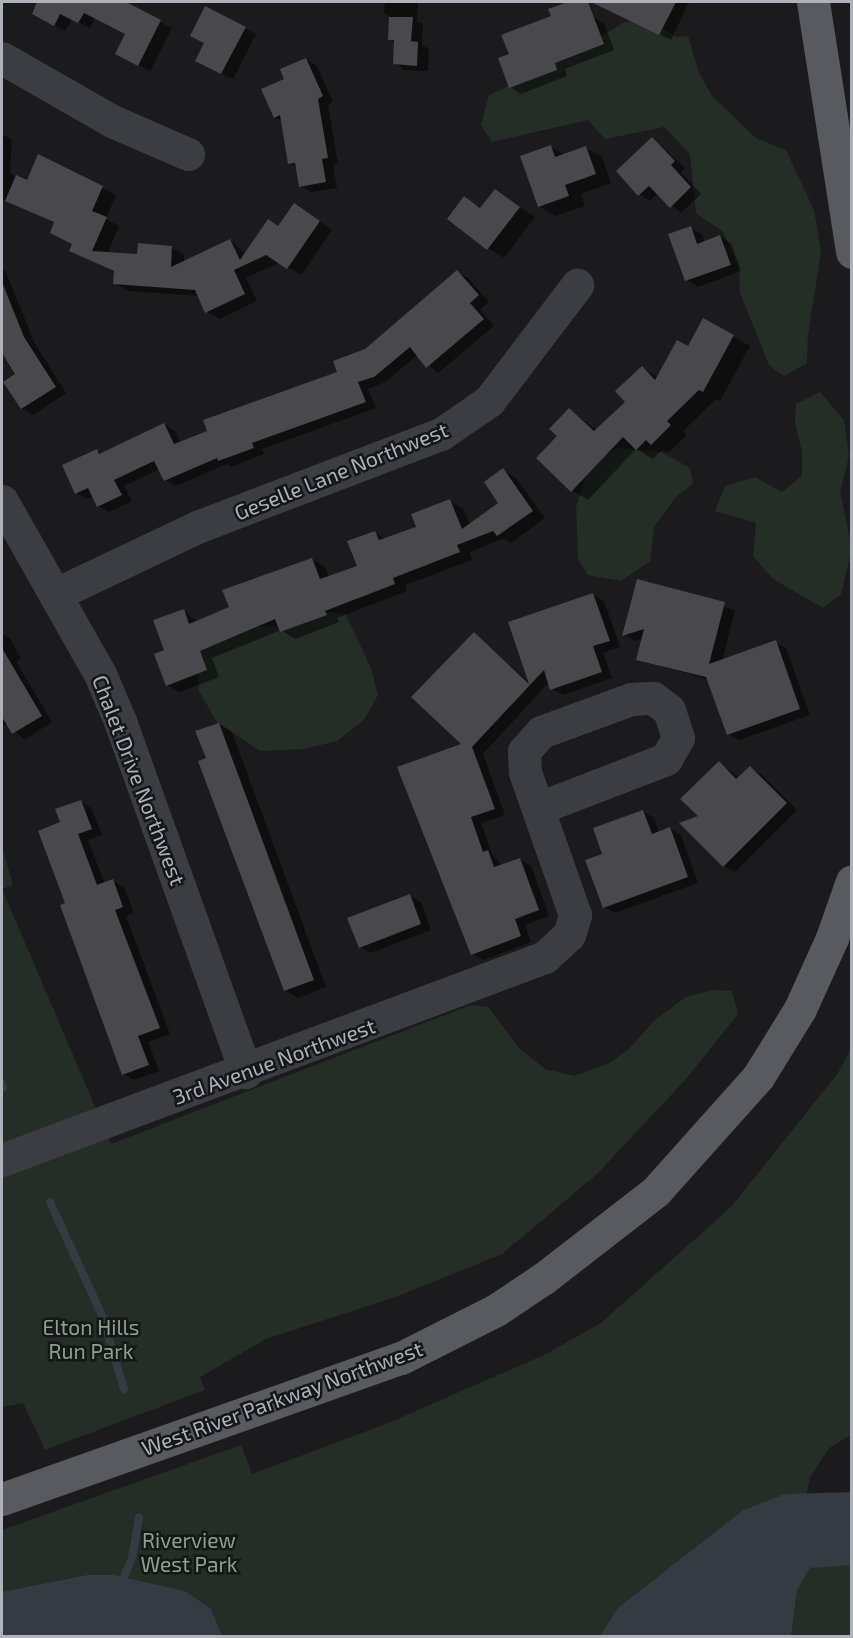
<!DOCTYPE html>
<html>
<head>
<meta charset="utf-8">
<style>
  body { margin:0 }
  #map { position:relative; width:853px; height:1638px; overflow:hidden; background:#1b1b1d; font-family:"Exo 2",sans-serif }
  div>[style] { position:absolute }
  .green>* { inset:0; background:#252d27 }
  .water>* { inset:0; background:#343b42 }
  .shadow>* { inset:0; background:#0007 }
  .stream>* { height:8px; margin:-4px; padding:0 4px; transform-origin:4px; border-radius:4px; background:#343b42 }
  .building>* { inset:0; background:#48484d }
  .minor>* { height:33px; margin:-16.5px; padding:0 16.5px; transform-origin:16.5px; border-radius:16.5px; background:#3c3d42 }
  .major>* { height:33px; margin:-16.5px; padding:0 16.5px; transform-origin:16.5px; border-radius:16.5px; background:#595a60 }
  span { translate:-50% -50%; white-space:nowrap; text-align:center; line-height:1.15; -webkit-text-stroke:5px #161618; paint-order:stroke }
  .street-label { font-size:21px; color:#afb2bb }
  .park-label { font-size:21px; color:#88a48c }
  .frame { position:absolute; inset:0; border:3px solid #afb2bb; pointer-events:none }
</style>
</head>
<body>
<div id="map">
  <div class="green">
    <div style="clip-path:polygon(625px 22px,654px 22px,676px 37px,688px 36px,699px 73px,712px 96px,756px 138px,786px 150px,814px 210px,821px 252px,808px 335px,807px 363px,784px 376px,769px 365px,740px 293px,739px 267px,723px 232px,696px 213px,690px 154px,664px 127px,605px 139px,588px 120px,492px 142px,481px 125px,489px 95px,541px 71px)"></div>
    <div style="clip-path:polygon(820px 392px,844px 420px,849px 456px,840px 493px,852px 548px,841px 594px,823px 608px,773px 579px,753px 556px,756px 523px,715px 511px,725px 486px,755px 477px,782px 492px,802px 476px,802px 452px,795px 423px,796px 404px)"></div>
    <div style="clip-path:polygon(619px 448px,661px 452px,690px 468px,693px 483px,675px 498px,654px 527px,650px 561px,621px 581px,588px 575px,578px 560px,576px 506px,592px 459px)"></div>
    <div style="clip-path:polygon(320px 612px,345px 613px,371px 668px,378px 695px,364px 720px,337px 741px,304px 749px,260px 751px,217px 722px,199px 691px,197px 657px,208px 633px,232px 621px,257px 627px,295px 625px)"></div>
    <div style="clip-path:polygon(2px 847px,13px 885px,2px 889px,111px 1144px,471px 1005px,488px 1007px,519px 1048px,545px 1069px,574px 1076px,609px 1063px,629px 1049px,655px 1020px,686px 997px,713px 990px,732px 991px,738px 1014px,686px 1079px,597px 1174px,502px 1254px,398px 1296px,266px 1339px,200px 1377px,205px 1390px,45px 1450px,23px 1403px,2px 1407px)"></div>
    <div style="clip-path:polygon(851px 1048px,851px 1435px,829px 1448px,810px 1478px,804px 1505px,609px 1636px,2px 1636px,2px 1530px,241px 1445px,252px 1474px,386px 1424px,546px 1354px,601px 1323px,731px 1207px,838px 1073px)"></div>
    <div style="clip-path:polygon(843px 1563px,851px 1564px,851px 1636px,780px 1636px,782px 1613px,810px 1568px)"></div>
  </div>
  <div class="water">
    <div style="clip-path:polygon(851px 1492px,851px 1565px,810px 1568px,797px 1590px,791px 1636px,600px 1636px,618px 1608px,742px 1511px,785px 1494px)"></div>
    <div style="clip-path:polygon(88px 1575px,113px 1575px,185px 1591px,211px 1609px,222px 1636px,2px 1636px,2px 1592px)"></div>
  </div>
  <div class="shadow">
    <div style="clip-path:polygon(40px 2px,120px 2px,172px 28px,150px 71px,127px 59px,127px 34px,95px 18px,90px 28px,72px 19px,65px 31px,34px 14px)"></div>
    <div style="clip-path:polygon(385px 2px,418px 2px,417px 21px,423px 24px,422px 45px,429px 49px,428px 71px,405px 70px,395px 63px,396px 43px,389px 39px,391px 17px,384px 14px)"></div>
    <div style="clip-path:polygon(572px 2px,587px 7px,593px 17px,604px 23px,614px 50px,565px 69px,567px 76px,521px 94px,510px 87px,511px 55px,553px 17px,550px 10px)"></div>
    <div style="clip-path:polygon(619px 2px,689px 2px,671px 40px,615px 11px)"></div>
    <div style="clip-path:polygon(245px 28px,256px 34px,233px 79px,208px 67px)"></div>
    <div style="clip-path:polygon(306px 59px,317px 66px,333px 102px,328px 105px,338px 164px,333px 165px,337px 188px,311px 192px,300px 186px,297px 168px,289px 163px,282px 121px,275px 117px)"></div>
    <div style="clip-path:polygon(2px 134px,12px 140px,10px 174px,27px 182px,39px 156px,116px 195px,106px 219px,119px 226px,107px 254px,139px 256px,171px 247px,184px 255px,184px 262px,230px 240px,246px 254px,279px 227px,307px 213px,332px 230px,301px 275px,280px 262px,246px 278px,257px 301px,220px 319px,207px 312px,199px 296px,128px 291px,115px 283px,115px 272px,71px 251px,74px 244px,56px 223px,2px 199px)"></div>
    <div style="clip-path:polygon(653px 139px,685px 168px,681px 172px,701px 194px,681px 213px,658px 193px,650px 201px,639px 194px)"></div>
    <div style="clip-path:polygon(551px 147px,565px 155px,586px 148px,602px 157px,611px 183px,581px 194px,585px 206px,555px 216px,539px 206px)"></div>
    <div style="clip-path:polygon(496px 190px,535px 217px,504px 258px,488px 248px,464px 198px,482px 208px)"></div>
    <div style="clip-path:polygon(690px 228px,702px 234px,705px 243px,720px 237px,731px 243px,741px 271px,698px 287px,687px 280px)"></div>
    <div style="clip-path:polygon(2px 269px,6px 272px,35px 344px,66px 393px,33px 415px,22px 408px,17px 375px,2px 350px)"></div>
    <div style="clip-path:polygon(457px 272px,468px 278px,489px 302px,480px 310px,494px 326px,438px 373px,418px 355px,385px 382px,368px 389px,376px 408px,262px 449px,264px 454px,231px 467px,227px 464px,176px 486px,165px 480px,160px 469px,124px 486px,132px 501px,109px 512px,98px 506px,93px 496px,87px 499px,76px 493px,97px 450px,103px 454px,164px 424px,175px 431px,181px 443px,339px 373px)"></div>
    <div style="clip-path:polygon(704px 320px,750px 346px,720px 401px,716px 399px,683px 431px,687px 435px,668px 453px,662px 450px,653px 459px,636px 449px,588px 500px,572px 490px,559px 436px,569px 410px,597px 430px,627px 402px,642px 368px,658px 377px,689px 348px)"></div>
    <div style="clip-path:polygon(503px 470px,516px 478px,545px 518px,511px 543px,504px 538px,470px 552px,472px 560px,405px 585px,407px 591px,337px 618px,339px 622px,295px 639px,281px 630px,212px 658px,219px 677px,180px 692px,167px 685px,166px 651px,183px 610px,198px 622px,231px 608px,312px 559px,325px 567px,329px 577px,359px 567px,375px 533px,386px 539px,418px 528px,450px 501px,463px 509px,470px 525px,500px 503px)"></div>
    <div style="clip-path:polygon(638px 581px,735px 610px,722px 661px,775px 642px,786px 648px,810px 715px,739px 740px,728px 734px,709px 680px,638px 659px,643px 639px,635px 641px,624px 635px)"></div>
    <div style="clip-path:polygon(593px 594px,604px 601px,620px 647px,603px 653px,612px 678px,563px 695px,552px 689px,549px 682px,483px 754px,505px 815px,481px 823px,492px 854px,502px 866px,520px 859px,531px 866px,549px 916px,525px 925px,531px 942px,483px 960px,472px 954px,464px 745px,474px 633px,530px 683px)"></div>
    <div style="clip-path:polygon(2px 634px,10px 638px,21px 658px,16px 662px,52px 722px,24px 740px,8px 725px,2px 725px)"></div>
    <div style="clip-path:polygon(219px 724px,232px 732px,326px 987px,298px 998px,285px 990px,208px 759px)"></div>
    <div style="clip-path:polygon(719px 763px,739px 778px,750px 768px,761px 774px,797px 810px,735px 872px,724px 866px,701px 817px)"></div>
    <div style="clip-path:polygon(80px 801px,91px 808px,102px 835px,88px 840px,105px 884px,113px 881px,124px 887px,134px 913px,126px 916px,170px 1034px,148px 1042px,159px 1071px,134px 1080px,123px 1074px,67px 904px,62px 823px)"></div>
    <div style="clip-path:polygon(643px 811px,654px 818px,659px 833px,670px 829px,681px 835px,698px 883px,615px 913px,604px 907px,604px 855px)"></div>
    <div style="clip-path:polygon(410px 896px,421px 902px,431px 930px,371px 953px,360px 947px)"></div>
  </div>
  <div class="stream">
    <div style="left:2px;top:1084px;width:4px;rotate:76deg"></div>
    <div style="left:50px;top:1202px;width:128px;rotate:65.4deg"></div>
    <div style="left:103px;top:1318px;width:74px;rotate:73.5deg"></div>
    <div style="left:120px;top:1586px;width:30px;rotate:-67deg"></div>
    <div style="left:132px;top:1558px;width:41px;rotate:-80.1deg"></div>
  </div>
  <div class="building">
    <div style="clip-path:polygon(37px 2px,126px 2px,161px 20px,138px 66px,115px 54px,125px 34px,84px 13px,78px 23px,60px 14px,54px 26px,32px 14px)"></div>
    <div style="clip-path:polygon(568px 2px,588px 2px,604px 44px,555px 63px,557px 70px,509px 88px,498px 58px,509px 54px,501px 35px,551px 16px,548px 9px)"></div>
    <div style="clip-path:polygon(591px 2px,676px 2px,659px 35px)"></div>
    <div style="clip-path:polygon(205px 6px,246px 27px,221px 74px,195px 61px,204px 43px,190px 36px)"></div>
    <div style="clip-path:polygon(389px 17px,413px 17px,411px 41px,418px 42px,417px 66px,393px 64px,394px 40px,388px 40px)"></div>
    <div style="clip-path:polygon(306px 58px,323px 96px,318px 99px,328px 158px,322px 159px,326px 182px,299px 187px,295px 163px,288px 164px,280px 115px,274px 118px,261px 89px,284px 79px,280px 69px)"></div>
    <div style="clip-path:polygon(652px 137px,675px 161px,671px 165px,691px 187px,670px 208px,649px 186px,638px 196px,616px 171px)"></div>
    <div style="clip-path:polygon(551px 145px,555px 157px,586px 146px,596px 174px,565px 185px,569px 196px,538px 207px,520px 156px)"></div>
    <div style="clip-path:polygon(38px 154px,103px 186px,92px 211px,107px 217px,92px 251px,137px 254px,138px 243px,172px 246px,171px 267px,230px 239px,240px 260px,268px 219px,278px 226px,294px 203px,320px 221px,287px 269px,266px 255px,234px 270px,245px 294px,205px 313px,195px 290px,113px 284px,114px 271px,69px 251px,72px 244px,50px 233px,54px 222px,5px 201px,16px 175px,27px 180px)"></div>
    <div style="clip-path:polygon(495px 189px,520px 207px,487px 250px,447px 219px,464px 196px,480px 208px)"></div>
    <div style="clip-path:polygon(691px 226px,697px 244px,720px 235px,731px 265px,685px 281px,668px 234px)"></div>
    <div style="clip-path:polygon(457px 270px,479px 295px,470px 303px,484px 319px,426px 368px,410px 347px,374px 377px,358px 382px,366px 402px,252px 443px,254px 448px,218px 461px,217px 458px,164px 481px,154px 461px,114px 480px,122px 495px,97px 507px,88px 488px,75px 494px,62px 465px,97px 449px,99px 454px,164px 423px,174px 444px,207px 431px,203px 420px,337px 372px,333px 361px,365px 349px)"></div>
    <div style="clip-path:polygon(2px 282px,24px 337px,56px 387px,21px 409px,3px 382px,15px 374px,2px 353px)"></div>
    <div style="clip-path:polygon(703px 318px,734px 335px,703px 392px,699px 390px,667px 421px,671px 425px,651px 445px,646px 440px,636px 450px,623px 437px,571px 492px,536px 458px,557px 436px,549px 429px,569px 408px,594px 431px,625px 402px,615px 391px,642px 366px,655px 380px,677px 340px,688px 346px)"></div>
    <div style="clip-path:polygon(503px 468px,533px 511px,497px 536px,493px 531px,457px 545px,460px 552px,393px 578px,395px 584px,325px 611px,327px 615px,280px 632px,275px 619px,200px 651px,207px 670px,166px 686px,154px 654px,164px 650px,153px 620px,184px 609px,189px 624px,229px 607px,222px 590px,312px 558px,320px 579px,357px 566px,347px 541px,375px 531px,379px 540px,416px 527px,411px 514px,450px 499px,462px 529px,498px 503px,484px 482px)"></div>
    <div style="clip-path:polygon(637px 579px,725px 602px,709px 664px,776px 640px,800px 709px,727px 735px,706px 677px,636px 660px,644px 629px,622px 636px)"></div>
    <div style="clip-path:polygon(593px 593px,610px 641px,593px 646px,602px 672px,550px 690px,544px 670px,472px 747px,495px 809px,471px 817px,483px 852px,488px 850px,494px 867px,520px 858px,539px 910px,515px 919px,521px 936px,471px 955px,397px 767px,461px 744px,411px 697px,474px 632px,529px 684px,508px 622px)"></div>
    <div style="clip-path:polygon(2px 648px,42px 716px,12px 734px,2px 717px)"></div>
    <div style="clip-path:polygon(219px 723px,314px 980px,284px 991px,198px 761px,206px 758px,195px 731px)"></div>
    <div style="clip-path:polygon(719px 761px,736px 779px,750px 766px,787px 803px,723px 867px,679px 823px,698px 816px,680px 799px)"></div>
    <div style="clip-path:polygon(81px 800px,92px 829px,78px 834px,97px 885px,113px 879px,123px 907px,115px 910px,160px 1028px,138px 1036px,149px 1065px,122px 1075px,60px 905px,65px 903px,38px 831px,60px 822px,55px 809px)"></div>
    <div style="clip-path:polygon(643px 810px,652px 834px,670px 827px,688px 877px,603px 908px,585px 860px,602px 854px,593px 828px)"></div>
    <div style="clip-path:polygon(410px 894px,421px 924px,359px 948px,347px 918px)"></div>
  </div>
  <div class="minor">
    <div style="left:2px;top:58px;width:127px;rotate:29.8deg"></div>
    <div style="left:112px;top:121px;width:83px;rotate:23.5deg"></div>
    <div style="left:2px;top:501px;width:199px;rotate:60.5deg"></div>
    <div style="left:100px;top:674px;width:51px;rotate:66.9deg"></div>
    <div style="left:120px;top:721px;width:373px;rotate:70.3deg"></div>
    <div style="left:56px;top:594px;width:156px;rotate:-25.4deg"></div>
    <div style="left:197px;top:527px;width:261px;rotate:-20.9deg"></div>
    <div style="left:441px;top:434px;width:58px;rotate:-34.5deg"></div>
    <div style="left:489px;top:401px;width:146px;rotate:-52.8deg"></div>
    <div style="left:2px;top:1160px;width:580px;rotate:-20.5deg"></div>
    <div style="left:545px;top:957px;width:33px;rotate:-43deg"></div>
    <div style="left:569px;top:935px;width:21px;rotate:-73deg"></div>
    <div style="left:575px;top:915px;width:151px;rotate:-109.3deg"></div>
    <div style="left:525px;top:772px;width:21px;rotate:-93deg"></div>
    <div style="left:524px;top:751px;width:25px;rotate:-48deg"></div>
    <div style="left:541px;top:732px;width:96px;rotate:-20.1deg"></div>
    <div style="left:631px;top:699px;width:22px;rotate:-3deg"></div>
    <div style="left:653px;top:698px;width:20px;rotate:37deg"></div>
    <div style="left:669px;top:710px;width:29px;rotate:72deg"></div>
    <div style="left:678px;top:738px;width:24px;rotate:120deg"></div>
    <div style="left:666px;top:759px;width:136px;rotate:158.9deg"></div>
  </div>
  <div class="major">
    <div style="left:813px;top:2px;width:253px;rotate:81.1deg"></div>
    <div style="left:2px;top:1499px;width:423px;rotate:-19.5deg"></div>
    <div style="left:401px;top:1358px;width:106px;rotate:-26.8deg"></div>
    <div style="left:496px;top:1310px;width:58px;rotate:-33.7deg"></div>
    <div style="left:544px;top:1278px;width:142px;rotate:-37.8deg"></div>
    <div style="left:656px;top:1191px;width:153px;rotate:-48.2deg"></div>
    <div style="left:758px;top:1077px;width:80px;rotate:-58.3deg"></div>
    <div style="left:800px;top:1009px;width:78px;rotate:-65.7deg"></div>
    <div style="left:832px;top:938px;width:60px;rotate:-70.7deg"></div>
  </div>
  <div class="street-label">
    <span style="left:341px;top:471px;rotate:-22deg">Geselle Lane Northwest</span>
    <span style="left:139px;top:780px;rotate:69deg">Chalet Drive Northwest</span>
    <span style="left:274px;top:1061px;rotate:-20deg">3rd Avenue Northwest</span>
    <span style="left:282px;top:1398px;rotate:-20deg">West River Parkway Northwest</span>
  </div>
  <div class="park-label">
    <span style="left:91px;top:1339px">Elton Hills<br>Run Park</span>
    <span style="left:189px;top:1552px">Riverview<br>West Park</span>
  </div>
  <div class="frame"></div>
</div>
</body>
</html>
